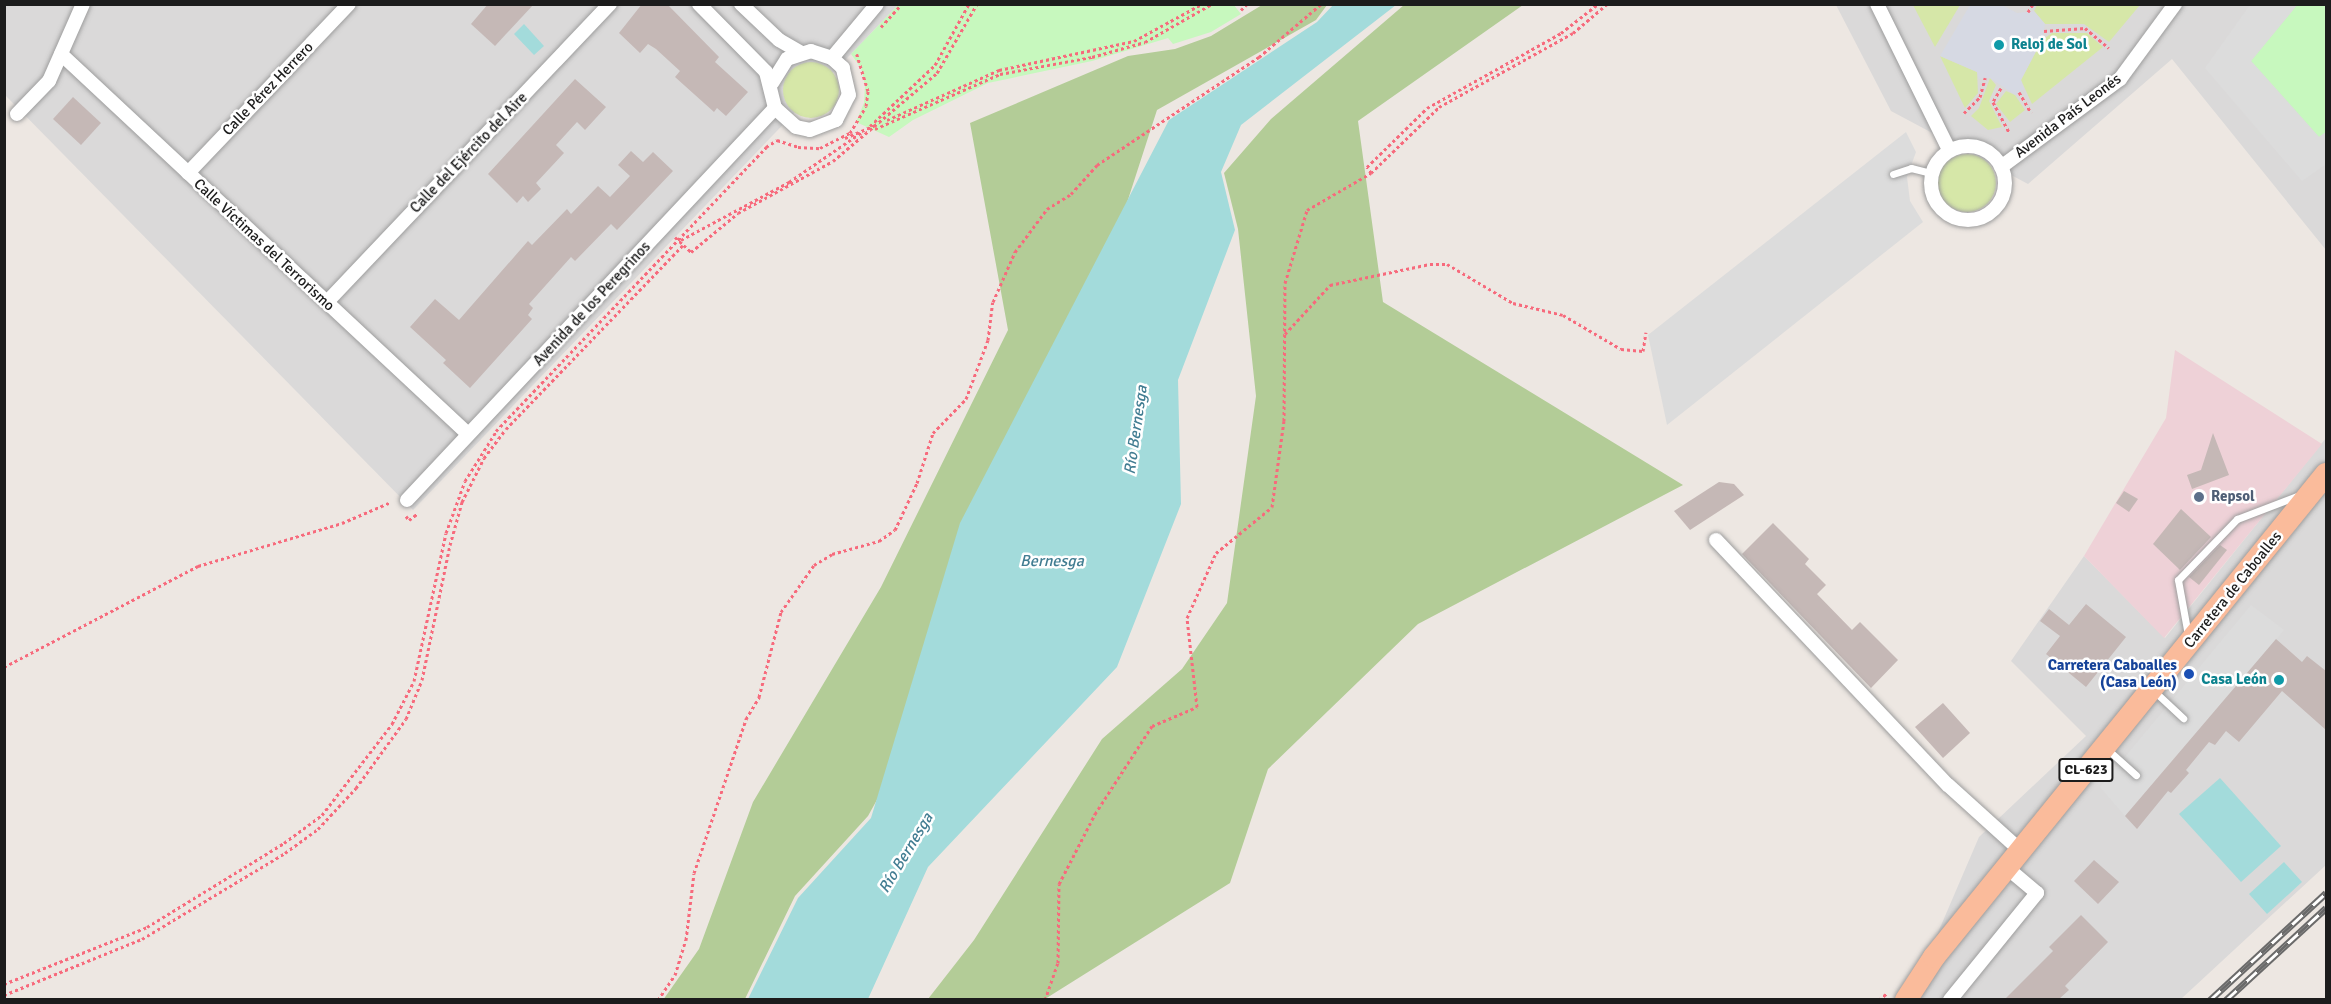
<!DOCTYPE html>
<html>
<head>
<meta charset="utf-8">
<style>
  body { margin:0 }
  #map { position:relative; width:2331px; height:1004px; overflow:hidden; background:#ede7e2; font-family:Signika,sans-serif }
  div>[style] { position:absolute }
  .residential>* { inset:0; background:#dad9d9 }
  .commercial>* { inset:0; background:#eed1d7 }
  .grass>* { inset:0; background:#d6e7a8 }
  .round { border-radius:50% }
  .forest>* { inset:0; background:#b3cc97 }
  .park>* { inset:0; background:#c7f8be }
  .parking>* { inset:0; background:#dcdcdc }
  .plaza>* { inset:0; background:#d6d9e3 }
  .water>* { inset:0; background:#a3dbdb }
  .building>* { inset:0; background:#c5b8b6 }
  .path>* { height:3px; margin-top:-1.5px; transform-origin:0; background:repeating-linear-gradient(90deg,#f76a7c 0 3px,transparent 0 6px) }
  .roads { filter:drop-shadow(0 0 2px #9d9d9d) drop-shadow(0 0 2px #9d9d9d) }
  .lane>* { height:7px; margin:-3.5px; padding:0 3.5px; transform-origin:3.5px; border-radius:3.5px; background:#fff }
  .street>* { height:14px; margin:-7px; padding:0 7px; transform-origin:7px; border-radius:7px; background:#fff }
  .street>.ring { margin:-7px; padding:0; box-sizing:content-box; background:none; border:14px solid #fff; border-radius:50% }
  .primary>* { height:22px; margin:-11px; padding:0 11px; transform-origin:11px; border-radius:11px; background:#fabb9b }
  .rail>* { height:7px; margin-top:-3.5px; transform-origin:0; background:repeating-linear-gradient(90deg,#fff 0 14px,#6a6a6a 0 28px); box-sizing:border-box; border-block:2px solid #6a6a6a }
  .dots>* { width:16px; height:16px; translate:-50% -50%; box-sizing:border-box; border:3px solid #fff; border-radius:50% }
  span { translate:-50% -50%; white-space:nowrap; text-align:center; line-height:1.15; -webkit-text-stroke:5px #fff; paint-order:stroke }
  .shield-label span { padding:2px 4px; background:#fff; border:2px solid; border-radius:4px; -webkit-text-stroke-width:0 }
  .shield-label { font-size:14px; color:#1c1c1c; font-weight:700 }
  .culture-label { font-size:15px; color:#0d838f; font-weight:700 }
  .left { translate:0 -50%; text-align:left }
  .right { translate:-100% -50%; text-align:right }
  .street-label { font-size:15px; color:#1c1c1c }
  .service-label { font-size:15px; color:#4e5e75; font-weight:700 }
  .transit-label { font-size:15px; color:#164399; font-weight:700 }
  .water-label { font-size:16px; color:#427d92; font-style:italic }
  .frame { position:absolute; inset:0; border:6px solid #1c1c1c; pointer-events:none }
</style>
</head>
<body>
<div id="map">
  <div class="residential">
    <div style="clip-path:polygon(4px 5px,898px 5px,413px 510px,5px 95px)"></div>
    <div style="clip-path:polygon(1836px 5px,2326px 5px,2326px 250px,2172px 59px,2028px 184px,1891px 111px)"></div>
    <div style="clip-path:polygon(2326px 438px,2326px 865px,2181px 999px,1909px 1000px,1979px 837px,2086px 736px,2011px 661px,2084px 556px,2165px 638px)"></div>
  </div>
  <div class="commercial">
    <div style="clip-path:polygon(2175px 350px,2322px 444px,2164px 638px,2084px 556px,2166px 418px)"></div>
  </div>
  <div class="grass">
    <div style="clip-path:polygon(1913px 5px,1960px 5px,1935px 47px)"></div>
    <div style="clip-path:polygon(2037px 5px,2140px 5px,2109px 42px,2084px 24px,2045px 24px,2034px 11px)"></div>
    <div style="clip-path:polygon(2052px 33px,2087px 33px,2103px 47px,2032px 104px,2021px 80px,2042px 40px)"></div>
    <div style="clip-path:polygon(1940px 56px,1977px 72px,1978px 93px,1965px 108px)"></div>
    <div class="round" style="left:783px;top:62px;width:56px;height:56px"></div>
    <div style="clip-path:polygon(1990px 78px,1996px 85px,1989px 101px,2002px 127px,1988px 130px,1971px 116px,1979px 108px)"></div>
    <div style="clip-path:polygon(2006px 91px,2015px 95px,2025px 110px,2010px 122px,1996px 104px)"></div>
    <div class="round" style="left:1938px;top:154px;width:58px;height:58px"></div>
  </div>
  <div class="forest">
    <div style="clip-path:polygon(1262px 5px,1327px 5px,1316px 20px,1157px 110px,1013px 555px,868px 816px,795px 896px,745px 999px,663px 1000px,699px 949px,753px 802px,881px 587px,1008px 330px,970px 123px,1128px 56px,1175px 49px,1211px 36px)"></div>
    <div style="clip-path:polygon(1404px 5px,1523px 5px,1358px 121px,1383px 302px,1683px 485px,1418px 624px,1268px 769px,1230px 883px,1045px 999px,928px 999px,974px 940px,1102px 739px,1182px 669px,1227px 603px,1256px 396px,1238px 229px,1224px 173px,1271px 119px)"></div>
  </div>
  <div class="park">
    <div style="clip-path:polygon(1233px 4px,1241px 14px,1211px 32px,1173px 44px,1168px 38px,1092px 61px,988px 83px,913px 120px,889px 137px,856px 122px,864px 103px,865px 85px,861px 68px,851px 54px,898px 5px)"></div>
    <div style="clip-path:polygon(2297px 5px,2326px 5px,2326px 132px,2319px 137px,2251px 61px)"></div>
  </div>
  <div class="parking">
    <div style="clip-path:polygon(2250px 5px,2297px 5px,2251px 61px,2319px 137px,2326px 132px,2326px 164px,2302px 181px,2205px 68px)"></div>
    <div style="clip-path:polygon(1906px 132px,1916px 152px,1907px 177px,1910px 201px,1923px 222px,1667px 425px,1648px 335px)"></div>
    <div style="clip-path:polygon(2251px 605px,2284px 630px,2125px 816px,2100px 787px)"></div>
  </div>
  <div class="plaza">
    <div style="clip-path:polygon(1970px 5px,2002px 5px,2017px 13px,2034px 11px,2045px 24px,2042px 40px,2021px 80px,2024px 89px,2015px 95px,1990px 78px,1979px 79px,1977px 72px,1940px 56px)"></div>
  </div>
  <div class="water">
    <div style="clip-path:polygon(1334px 4px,1396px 5px,1241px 125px,1221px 172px,1235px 230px,1178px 380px,1181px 504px,1117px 667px,928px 867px,868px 999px,748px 999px,798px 898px,871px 818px,960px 523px,1169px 120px,1317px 22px)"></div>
    <div style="clip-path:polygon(524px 24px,544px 46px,534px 55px,514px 34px)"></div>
    <div style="clip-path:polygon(2220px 778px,2281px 846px,2241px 882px,2179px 814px)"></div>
    <div style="clip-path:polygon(2284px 862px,2302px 882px,2267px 914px,2249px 894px)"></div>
  </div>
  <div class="building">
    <div style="clip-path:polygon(488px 4px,534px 4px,495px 46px,471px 24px)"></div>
    <div style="clip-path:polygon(642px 4px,667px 4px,719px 57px,715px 62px,748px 92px,726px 116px,717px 108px,714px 112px,675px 77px,680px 71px,656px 49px,648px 44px,640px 53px,619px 33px)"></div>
    <div style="clip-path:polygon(575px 79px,606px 107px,585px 130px,577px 122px,556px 145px,564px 153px,536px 183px,541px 189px,528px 202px,523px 196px,517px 203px,488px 174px)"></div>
    <div style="clip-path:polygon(73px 97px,101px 123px,81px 145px,53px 119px)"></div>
    <div style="clip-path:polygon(631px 151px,643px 162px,653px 152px,673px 171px,617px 230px,611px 224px,575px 261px,571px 257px,529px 304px,533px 308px,528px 315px,532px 319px,470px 388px,443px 363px,446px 360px,410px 327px,435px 299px,459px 320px,528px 241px,532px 245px,567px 209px,571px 214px,598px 186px,610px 197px,630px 176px,618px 165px)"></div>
    <div style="clip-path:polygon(2213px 433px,2229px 475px,2192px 489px,2187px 475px,2201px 470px)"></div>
    <div style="clip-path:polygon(1719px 482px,1734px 484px,1744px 495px,1690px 530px,1674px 511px)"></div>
    <div style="clip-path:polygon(2124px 491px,2138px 499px,2129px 512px,2116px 503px)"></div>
    <div style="clip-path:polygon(2181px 509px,2211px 537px,2180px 570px,2153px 544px)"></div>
    <div style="clip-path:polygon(1773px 523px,1809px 559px,1805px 564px,1826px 585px,1817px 594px,1852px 630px,1860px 622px,1898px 660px,1871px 688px,1742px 554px)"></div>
    <div style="clip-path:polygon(2220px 545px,2227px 550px,2199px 585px,2189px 577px)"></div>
    <div style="clip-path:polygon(2086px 604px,2126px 637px,2086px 687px,2046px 654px,2060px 636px,2040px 621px,2049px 609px,2069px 625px)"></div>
    <div style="clip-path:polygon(2276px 639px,2302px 662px,2307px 656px,2326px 671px,2326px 730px,2282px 691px,2239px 742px,2226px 731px,2215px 745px,2209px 742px,2186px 770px,2189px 773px,2171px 793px,2168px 791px,2137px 829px,2125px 816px)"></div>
    <div style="clip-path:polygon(1943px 703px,1970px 733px,1943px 758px,1915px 727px)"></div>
    <div style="clip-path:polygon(2094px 860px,2119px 882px,2098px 904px,2074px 881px)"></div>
    <div style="clip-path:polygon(2081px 915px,2108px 942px,2065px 986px,2069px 990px,2059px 999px,2005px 999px,2053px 951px,2049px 947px)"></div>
  </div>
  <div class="path">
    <div style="left:1241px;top:10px;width:8px;rotate:-45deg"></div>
    <div style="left:2028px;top:12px;width:9px;rotate:-58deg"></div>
    <div style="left:881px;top:27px;width:31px;rotate:-48deg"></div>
    <div style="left:2044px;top:31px;width:41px;rotate:-4.2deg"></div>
    <div style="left:2085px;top:28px;width:31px;rotate:40deg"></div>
    <div style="left:2001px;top:88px;width:16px;rotate:120deg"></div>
    <div style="left:1993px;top:102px;width:34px;rotate:62deg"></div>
    <div style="left:2019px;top:92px;width:24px;rotate:60deg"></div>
    <div style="left:1964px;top:113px;width:23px;rotate:-45deg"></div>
    <div style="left:1980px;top:97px;width:20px;rotate:-75deg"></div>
    <div style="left:887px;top:120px;width:123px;rotate:-24.1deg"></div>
    <div style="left:999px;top:70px;width:138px;rotate:-12.1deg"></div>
    <div style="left:1134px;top:41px;width:77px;rotate:-28.6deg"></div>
    <div style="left:870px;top:126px;width:89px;rotate:-43.2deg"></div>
    <div style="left:935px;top:65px;width:70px;rotate:-60.9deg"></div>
    <div style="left:875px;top:129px;width:137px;rotate:-23.7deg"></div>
    <div style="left:1000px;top:74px;width:94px;rotate:-10.5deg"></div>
    <div style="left:1092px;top:57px;width:55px;rotate:-15.8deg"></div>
    <div style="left:1145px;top:42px;width:77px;rotate:-29.6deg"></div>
    <div style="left:845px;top:138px;width:36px;rotate:-23deg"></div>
    <div style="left:1371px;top:173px;width:7px;rotate:-124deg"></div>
    <div style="left:1367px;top:167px;width:84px;rotate:-44.5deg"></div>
    <div style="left:1427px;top:108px;width:154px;rotate:-29.2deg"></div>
    <div style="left:1561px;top:33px;width:47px;rotate:-38.1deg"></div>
    <div style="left:675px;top:237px;width:22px;rotate:43deg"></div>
    <div style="left:691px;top:252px;width:61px;rotate:-39.7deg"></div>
    <div style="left:738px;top:213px;width:108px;rotate:-28.7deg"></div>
    <div style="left:833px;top:161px;width:136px;rotate:-40.2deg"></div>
    <div style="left:937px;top:73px;width:80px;rotate:-59.9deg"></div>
    <div style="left:681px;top:240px;width:123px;rotate:-28.2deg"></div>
    <div style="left:789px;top:182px;width:88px;rotate:-34.4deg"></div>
    <div style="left:1285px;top:334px;width:67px;rotate:-47.4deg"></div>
    <div style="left:1330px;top:285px;width:102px;rotate:-11.9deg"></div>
    <div style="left:1430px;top:264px;width:17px"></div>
    <div style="left:1447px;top:264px;width:77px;rotate:30.6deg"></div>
    <div style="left:1513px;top:303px;width:51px;rotate:13.5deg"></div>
    <div style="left:1563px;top:315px;width:67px;rotate:30.4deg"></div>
    <div style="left:1621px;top:349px;width:22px;rotate:5deg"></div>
    <div style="left:1643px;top:351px;width:19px;rotate:-81deg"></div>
    <div style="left:496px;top:431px;width:392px;rotate:-46.4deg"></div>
    <div style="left:766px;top:147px;width:13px;rotate:-32deg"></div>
    <div style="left:777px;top:140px;width:22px;rotate:18deg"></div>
    <div style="left:798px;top:147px;width:22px;rotate:3deg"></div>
    <div style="left:820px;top:148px;width:34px;rotate:-27deg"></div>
    <div style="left:850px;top:133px;width:31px;rotate:-59deg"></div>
    <div style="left:866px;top:106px;width:15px;rotate:-82deg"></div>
    <div style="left:868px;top:91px;width:39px;rotate:-107deg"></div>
    <div style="left:406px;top:516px;width:5px;rotate:53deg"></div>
    <div style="left:409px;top:520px;width:10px;rotate:-37deg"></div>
    <div style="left:4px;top:667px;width:219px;rotate:-27.5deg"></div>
    <div style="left:198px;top:566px;width:150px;rotate:-16.6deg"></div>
    <div style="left:342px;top:523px;width:53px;rotate:-23.2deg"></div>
    <div style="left:4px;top:984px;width:154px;rotate:-21.7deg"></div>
    <div style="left:147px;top:927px;width:161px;rotate:-31.5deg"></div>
    <div style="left:284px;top:843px;width:47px;rotate:-36.4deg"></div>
    <div style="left:322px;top:815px;width:115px;rotate:-52.4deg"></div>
    <div style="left:392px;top:724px;width:48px;rotate:-62.9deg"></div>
    <div style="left:414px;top:681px;width:151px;rotate:-77.8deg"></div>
    <div style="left:446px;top:533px;width:55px;rotate:-69.9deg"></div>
    <div style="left:465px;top:481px;width:60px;rotate:-57.9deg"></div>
    <div style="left:4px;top:995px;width:149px;rotate:-22.1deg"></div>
    <div style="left:142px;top:939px;width:167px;rotate:-31deg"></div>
    <div style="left:285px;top:853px;width:41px;rotate:-36deg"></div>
    <div style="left:318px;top:829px;width:56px;rotate:-47.2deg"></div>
    <div style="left:356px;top:788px;width:85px;rotate:-54.1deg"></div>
    <div style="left:406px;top:719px;width:42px;rotate:-67.7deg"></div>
    <div style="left:422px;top:680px;width:138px;rotate:-78.3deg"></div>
    <div style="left:450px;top:545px;width:45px;rotate:-74.4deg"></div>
    <div style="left:462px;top:502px;width:49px;rotate:-63.4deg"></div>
    <div style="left:484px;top:458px;width:36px;rotate:-53deg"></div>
    <div style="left:506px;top:429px;width:255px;rotate:-46.1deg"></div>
    <div style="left:658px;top:1000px;width:30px;rotate:-56deg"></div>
    <div style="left:675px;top:975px;width:37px;rotate:-73deg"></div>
    <div style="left:686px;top:940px;width:67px;rotate:-83.2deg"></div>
    <div style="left:694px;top:873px;width:163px;rotate:-71.3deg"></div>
    <div style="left:746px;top:719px;width:26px;rotate:-59deg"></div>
    <div style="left:759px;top:697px;width:88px;rotate:-75.5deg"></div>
    <div style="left:781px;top:612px;width:57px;rotate:-54.9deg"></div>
    <div style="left:814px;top:565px;width:21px;rotate:-31deg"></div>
    <div style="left:832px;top:554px;width:49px;rotate:-15.5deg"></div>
    <div style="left:879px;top:541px;width:19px;rotate:-35deg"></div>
    <div style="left:895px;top:530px;width:52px;rotate:-64.9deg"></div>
    <div style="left:917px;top:483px;width:52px;rotate:-72.3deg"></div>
    <div style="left:933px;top:433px;width:47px;rotate:-45.9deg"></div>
    <div style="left:966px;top:399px;width:63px;rotate:-69.6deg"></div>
    <div style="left:988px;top:340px;width:38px;rotate:-83deg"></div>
    <div style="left:993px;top:302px;width:55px;rotate:-66.3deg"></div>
    <div style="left:1015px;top:252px;width:54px;rotate:-53.3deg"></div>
    <div style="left:1047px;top:209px;width:28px;rotate:-32deg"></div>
    <div style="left:1071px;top:194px;width:39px;rotate:-48deg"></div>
    <div style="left:1097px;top:165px;width:195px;rotate:-33.7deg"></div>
    <div style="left:1259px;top:57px;width:82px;rotate:-40.5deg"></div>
    <div style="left:1045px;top:1000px;width:39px;rotate:-71deg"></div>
    <div style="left:1058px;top:963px;width:79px;rotate:-89.3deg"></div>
    <div style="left:1059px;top:884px;width:79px;rotate:-62.8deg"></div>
    <div style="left:1095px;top:814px;width:105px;rotate:-57.1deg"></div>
    <div style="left:1152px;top:726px;width:49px;rotate:-22.9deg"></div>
    <div style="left:1197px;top:707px;width:90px;rotate:-96.4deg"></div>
    <div style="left:1187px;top:618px;width:71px;rotate:-66deg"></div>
    <div style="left:1216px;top:553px;width:72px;rotate:-39.4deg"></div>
    <div style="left:1272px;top:507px;width:87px;rotate:-82.1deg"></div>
    <div style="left:1284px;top:421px;width:138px;rotate:-89.6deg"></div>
    <div style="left:1285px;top:283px;width:76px;rotate:-73.2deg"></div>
    <div style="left:1307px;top:210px;width:74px;rotate:-30deg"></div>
    <div style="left:1371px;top:173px;width:95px;rotate:-44.1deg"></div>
    <div style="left:1439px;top:107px;width:153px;rotate:-28.9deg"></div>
    <div style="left:1573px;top:33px;width:45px;rotate:-40.5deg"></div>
    <div style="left:1879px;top:1000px;width:11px;rotate:-41deg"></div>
  </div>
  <div class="roads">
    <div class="lane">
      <div style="left:1893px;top:174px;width:19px;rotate:-18deg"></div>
      <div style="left:1911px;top:168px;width:21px;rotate:14deg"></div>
      <div style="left:2188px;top:635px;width:56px;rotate:-100.3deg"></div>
      <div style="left:2178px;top:580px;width:85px;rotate:-46deg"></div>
      <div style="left:2237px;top:519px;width:67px;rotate:-20.9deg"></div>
      <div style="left:2154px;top:691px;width:40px;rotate:43deg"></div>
      <div style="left:2107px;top:749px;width:39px;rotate:42deg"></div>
    </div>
    <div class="street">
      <div style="left:699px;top:4px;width:95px;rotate:45.4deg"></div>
      <div style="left:766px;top:72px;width:37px;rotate:76deg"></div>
      <div style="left:775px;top:108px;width:28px;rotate:42deg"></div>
      <div style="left:796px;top:127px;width:14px;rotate:12deg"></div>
      <div style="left:810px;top:130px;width:28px;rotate:-21deg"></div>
      <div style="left:836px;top:120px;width:28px;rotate:-63deg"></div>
      <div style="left:849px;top:95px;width:28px;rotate:-103deg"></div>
      <div style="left:843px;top:68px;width:15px;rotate:-138deg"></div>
      <div style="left:832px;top:58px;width:22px;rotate:-162deg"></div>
      <div style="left:811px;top:51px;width:25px;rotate:162deg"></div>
      <div style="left:787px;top:59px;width:28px;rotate:122deg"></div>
      <div style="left:741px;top:4px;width:52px;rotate:43.5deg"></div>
      <div style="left:779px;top:40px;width:24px;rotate:30deg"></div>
      <div style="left:1877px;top:4px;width:163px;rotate:63.7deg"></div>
      <div style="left:61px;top:54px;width:557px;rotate:43.04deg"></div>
      <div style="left:832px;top:58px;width:70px;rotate:-50.2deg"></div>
      <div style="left:17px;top:114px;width:46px;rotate:-45.9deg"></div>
      <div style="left:49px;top:81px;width:84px;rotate:-66.2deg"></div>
      <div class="ring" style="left:1931px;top:146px;width:60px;height:60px"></div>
      <div style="left:2001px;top:167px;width:148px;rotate:-36.5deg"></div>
      <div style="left:2120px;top:79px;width:93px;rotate:-53.7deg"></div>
      <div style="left:188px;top:173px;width:233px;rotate:-46.4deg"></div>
      <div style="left:327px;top:302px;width:411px;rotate:-46.5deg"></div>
      <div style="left:407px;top:500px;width:538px;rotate:-46.81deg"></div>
      <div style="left:1716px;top:540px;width:337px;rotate:46.6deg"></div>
      <div style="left:1948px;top:785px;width:98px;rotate:42.1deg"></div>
      <div style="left:1950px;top:1000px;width:138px;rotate:-50.9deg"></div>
      <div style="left:2037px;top:893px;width:39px;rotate:-140deg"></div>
    </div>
    <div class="primary">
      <div style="left:1906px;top:1000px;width:51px;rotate:-56.9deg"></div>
      <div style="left:1934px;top:957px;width:622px;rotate:-50.94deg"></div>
    </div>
  </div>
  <div class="rail">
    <div style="left:2210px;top:1000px;width:158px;rotate:-42.7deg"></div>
    <div style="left:2226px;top:1000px;width:136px;rotate:-42.6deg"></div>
  </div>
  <div class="dots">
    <div style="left:1999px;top:45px;background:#0f9aa8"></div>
    <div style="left:2199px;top:497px;background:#5c6f8a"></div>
    <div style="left:2189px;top:674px;background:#1a4fb4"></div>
    <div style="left:2279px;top:680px;background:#0f9aa8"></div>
  </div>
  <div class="shield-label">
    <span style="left:2086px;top:770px">CL-623</span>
  </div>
  <div class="culture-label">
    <span class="left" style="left:2011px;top:45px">Reloj de Sol</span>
    <span class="right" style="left:2267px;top:680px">Casa León</span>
  </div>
  <div class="street-label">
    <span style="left:268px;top:89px;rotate:-46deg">Calle Pérez Herrero</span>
    <span style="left:2068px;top:116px;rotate:-37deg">Avenida País Leonés</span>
    <span style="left:469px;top:153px;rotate:-46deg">Calle del Ejército del Aire</span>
    <span style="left:264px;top:245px;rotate:43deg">Calle Víctimas del Terrorismo</span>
    <span style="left:592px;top:304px;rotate:-47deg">Avenida de los Peregrinos</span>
    <span style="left:2233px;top:590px;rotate:-51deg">Carretera de Caboalles</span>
  </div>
  <div class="service-label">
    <span class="left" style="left:2211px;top:497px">Repsol</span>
  </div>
  <div class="transit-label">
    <span class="right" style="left:2177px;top:674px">Carretera Caboalles<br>(Casa León)</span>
  </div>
  <div class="water-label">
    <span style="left:1136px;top:430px;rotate:-82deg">Río Bernesga</span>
    <span style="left:1052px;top:561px">Bernesga</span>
    <span style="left:906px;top:853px;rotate:-59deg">Río Bernesga</span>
  </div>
  <div class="frame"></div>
</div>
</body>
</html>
